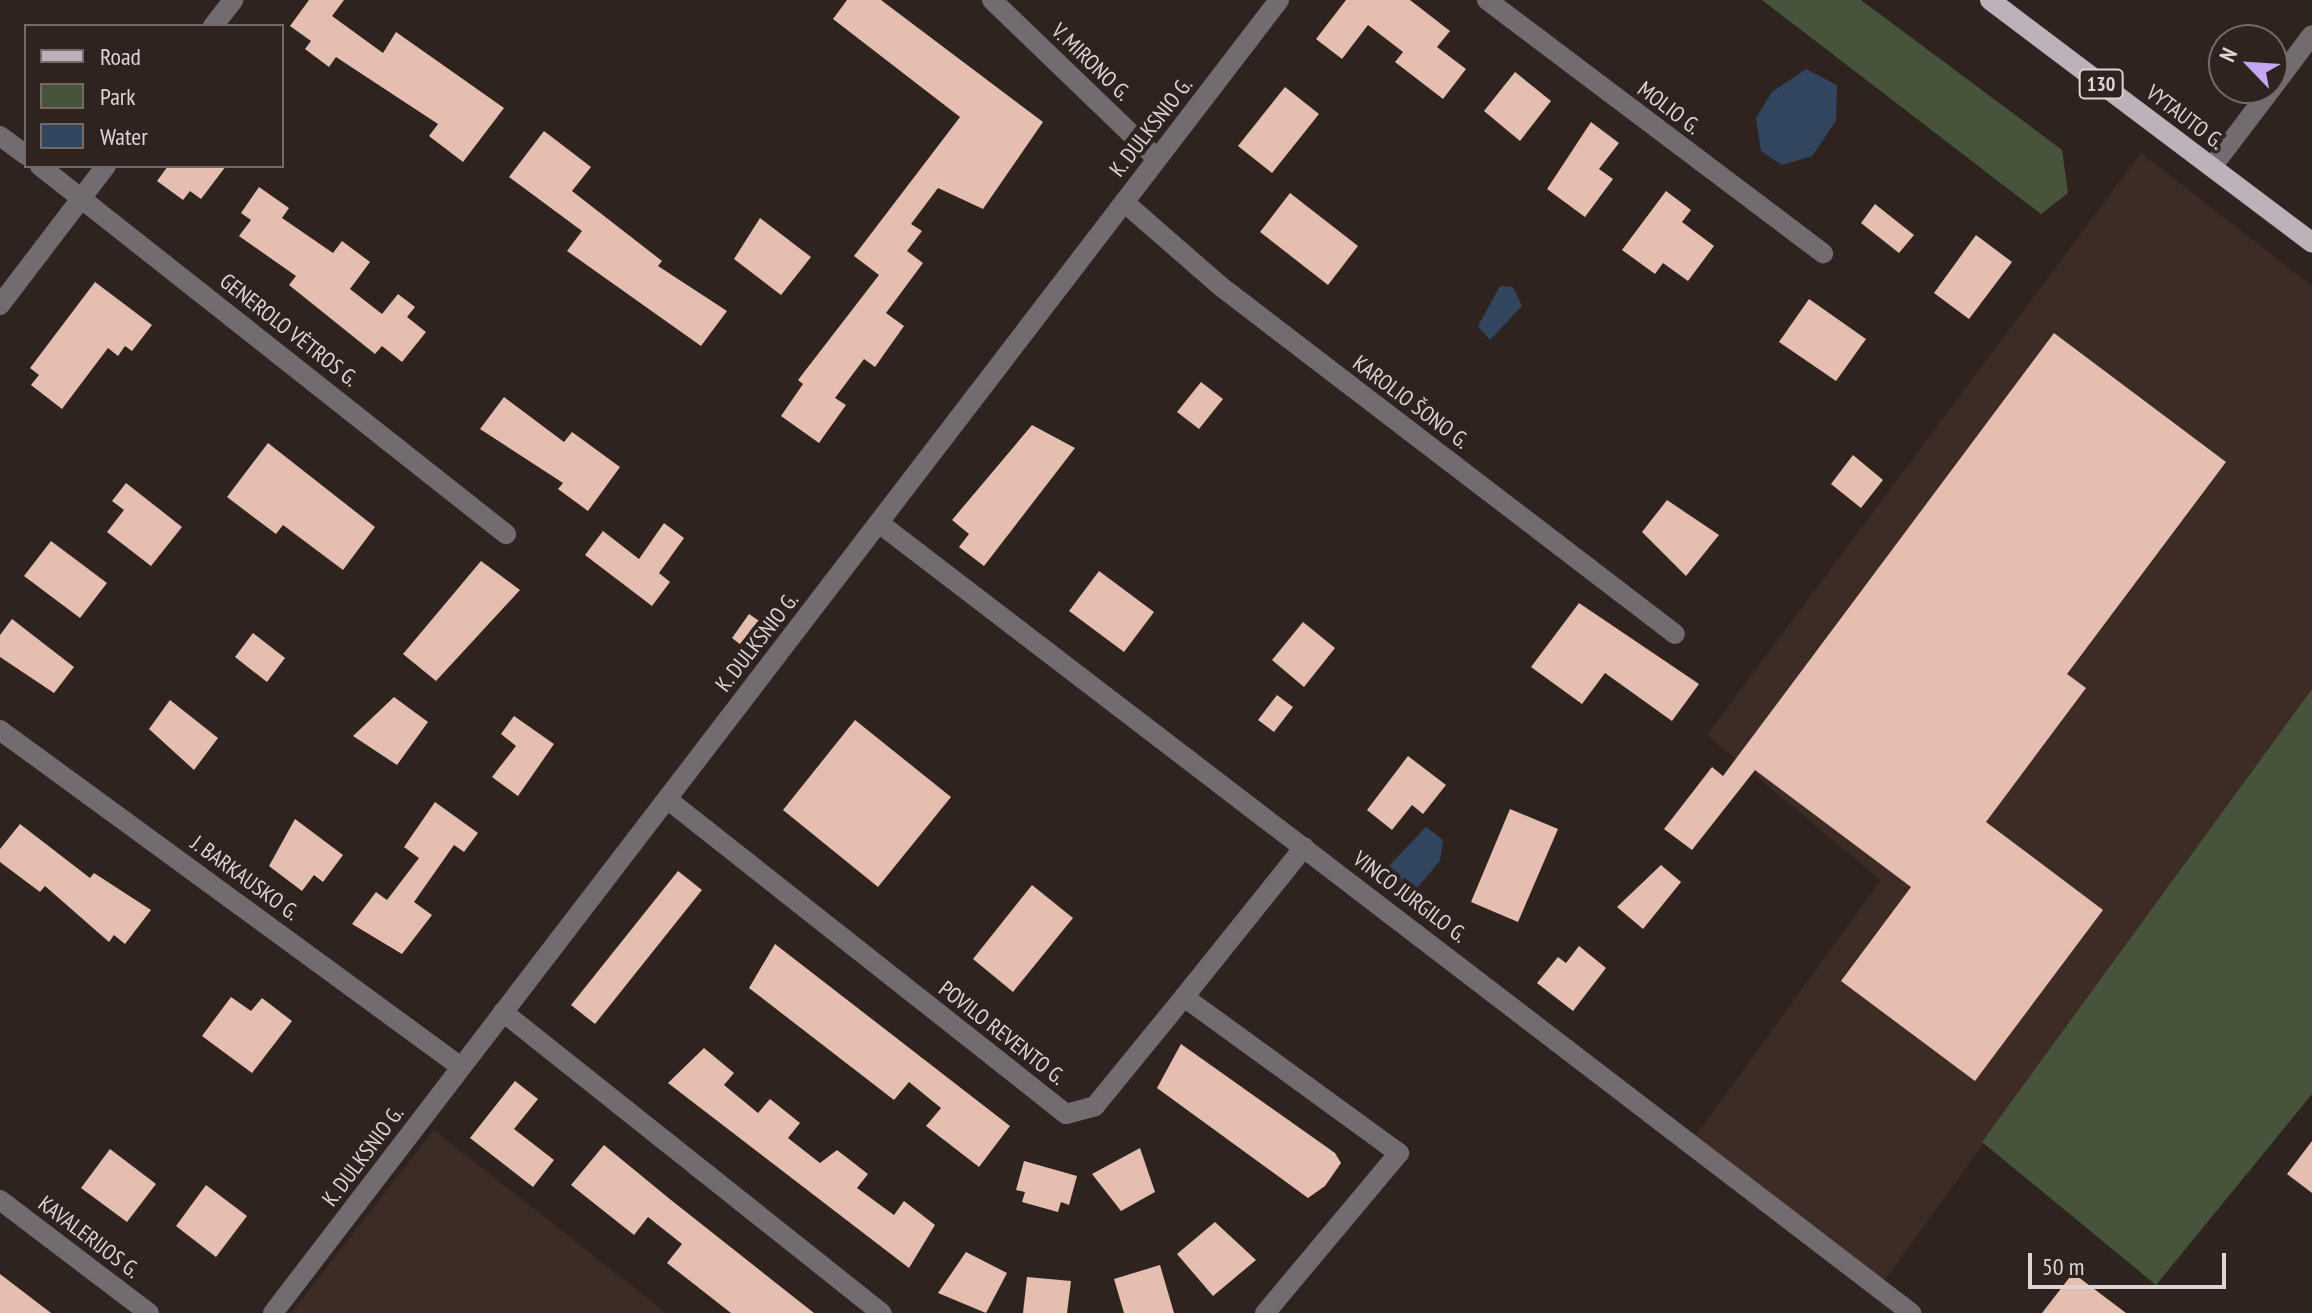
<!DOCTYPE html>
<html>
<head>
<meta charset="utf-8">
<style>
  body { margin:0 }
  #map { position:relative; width:2312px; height:1313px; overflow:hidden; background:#2f231f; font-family:"PT Sans Narrow",sans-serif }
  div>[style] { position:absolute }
  .built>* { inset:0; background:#3d2b25 }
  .green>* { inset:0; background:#45543a }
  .water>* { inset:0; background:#32455f }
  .building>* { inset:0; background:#e6beaf }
  .minor>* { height:20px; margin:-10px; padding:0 10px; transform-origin:10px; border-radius:10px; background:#726c70 }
  .major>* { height:20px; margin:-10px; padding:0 10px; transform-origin:10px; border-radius:10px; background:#beb2ba }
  span { translate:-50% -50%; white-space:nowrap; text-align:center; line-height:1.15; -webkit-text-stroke:8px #2f231f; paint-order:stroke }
  .shield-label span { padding:2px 6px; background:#2f231f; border:2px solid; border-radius:6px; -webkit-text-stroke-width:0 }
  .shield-label { font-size:20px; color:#ded5d2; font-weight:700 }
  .street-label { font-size:22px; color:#ded5d2 }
  .legend { position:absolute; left:24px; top:24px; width:260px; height:144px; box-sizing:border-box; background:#2f231f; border:2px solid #756a67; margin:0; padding:10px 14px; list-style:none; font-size:24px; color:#ded5d2 }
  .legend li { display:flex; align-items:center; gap:16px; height:40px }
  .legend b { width:40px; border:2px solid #756a67 }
  .north { position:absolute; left:2208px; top:24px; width:80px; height:80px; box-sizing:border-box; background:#2f231f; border:2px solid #756a67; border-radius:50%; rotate:295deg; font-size:22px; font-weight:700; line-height:32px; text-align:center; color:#ded5d2 }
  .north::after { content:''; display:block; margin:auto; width:28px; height:36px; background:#c6a6f0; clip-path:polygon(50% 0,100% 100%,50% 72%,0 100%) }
  .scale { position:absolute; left:2028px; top:1253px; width:198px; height:36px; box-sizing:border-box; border:4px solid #ded5d2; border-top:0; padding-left:10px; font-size:24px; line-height:28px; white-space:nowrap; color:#ded5d2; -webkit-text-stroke:6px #2f231f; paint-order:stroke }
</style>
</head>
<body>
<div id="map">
  <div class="built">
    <div style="clip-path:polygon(2141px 153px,2312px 286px,2312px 689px,1879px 1288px,1692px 1141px,1881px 880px,1707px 735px)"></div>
    <div style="clip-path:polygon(434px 1130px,666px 1313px,291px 1313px)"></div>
  </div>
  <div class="green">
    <div style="clip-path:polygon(1762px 0,1861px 0,2062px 150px,2068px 193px,2041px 214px)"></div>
    <div style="clip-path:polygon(2312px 689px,2312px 1094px,2156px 1285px,1982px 1142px)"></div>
  </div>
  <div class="water">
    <div style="clip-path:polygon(1806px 69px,1837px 85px,1836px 121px,1812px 156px,1782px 165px,1761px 151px,1756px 118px,1772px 92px)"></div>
    <div style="clip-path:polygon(1500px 286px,1513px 287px,1522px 306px,1490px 340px,1478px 326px)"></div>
    <div style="clip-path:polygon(1426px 827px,1443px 840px,1440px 861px,1411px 895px,1387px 887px,1384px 871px)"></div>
  </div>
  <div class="building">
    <div style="clip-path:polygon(309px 0,344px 0,332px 16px,383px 53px,396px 32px,504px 108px,463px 162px,429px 136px,438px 124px,336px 57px,329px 67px,305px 49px,311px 41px,290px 26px)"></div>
    <div style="clip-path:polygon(847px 0,881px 0,1043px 122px,983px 209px,938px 188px,911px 224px,922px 231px,907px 251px,923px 263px,886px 313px,904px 326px,875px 367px,864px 359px,835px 398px,846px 405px,819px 443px,781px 416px,803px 384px,798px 380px,879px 275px,854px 256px,960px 117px,833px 19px)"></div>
    <div style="clip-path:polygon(1346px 0,1410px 0,1450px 31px,1437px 47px,1466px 69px,1443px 99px,1395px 62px,1403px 52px,1368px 25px,1342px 59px,1316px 39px)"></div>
    <div style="clip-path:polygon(1515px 72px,1551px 101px,1520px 141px,1484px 111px)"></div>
    <div style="clip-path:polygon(1285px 87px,1319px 114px,1272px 173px,1238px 146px)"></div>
    <div style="clip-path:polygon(1591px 122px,1619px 143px,1599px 169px,1613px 179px,1585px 217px,1547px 189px)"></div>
    <div style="clip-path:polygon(544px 131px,591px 167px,572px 191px,662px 261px,658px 266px,727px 311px,701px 346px,567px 251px,582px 231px,509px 177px)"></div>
    <div style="clip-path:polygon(168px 166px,226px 166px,201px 199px,190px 191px,183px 200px,157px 181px)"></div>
    <div style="clip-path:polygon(259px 187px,289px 208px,282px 218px,333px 253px,342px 241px,370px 262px,350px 289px,382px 314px,398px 294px,415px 307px,407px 317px,426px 332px,402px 362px,382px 346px,375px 354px,289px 285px,296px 276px,239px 236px,251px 220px,241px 213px)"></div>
    <div style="clip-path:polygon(1666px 191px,1691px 210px,1682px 222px,1714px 246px,1688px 281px,1663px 263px,1655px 274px,1622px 250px)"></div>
    <div style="clip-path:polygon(1290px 193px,1358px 246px,1328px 285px,1260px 232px)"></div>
    <div style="clip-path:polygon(1875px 204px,1914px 235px,1899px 253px,1861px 223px)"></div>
    <div style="clip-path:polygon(760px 218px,811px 257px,781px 295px,734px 259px)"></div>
    <div style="clip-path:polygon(1976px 235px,2012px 262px,1969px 319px,1934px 293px)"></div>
    <div style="clip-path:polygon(95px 282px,152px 325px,132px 351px,125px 346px,118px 356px,108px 348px,62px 409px,31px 385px,39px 375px,30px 368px)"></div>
    <div style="clip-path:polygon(1809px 299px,1866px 339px,1836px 381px,1779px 342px)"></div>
    <div style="clip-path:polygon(2054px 333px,2226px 462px,2067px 674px,2086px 688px,1986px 822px,2103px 910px,1975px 1081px,1841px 981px,1911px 887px,1755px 770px,1692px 850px,1664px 829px,1712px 767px,1723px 776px)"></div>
    <div style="clip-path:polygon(1201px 382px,1223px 399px,1199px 429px,1177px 412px)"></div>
    <div style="clip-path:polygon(504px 397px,564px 442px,572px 432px,620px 467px,588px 511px,558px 489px,563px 483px,480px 429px)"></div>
    <div style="clip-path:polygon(1032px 425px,1075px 448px,984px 566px,959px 547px,969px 534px,952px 520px)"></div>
    <div style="clip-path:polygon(268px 443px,375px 527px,343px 570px,283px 525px,276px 534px,227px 497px)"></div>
    <div style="clip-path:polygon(1853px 455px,1883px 480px,1861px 508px,1831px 484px)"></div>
    <div style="clip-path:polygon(126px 483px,182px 527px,151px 566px,107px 532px,124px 510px,112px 501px)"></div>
    <div style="clip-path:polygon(1667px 500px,1719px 535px,1686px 576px,1642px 532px)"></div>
    <div style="clip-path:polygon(664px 523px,684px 538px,659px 573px,670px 582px,652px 606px,585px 555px,603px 531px,639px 559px)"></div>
    <div style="clip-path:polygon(51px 541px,107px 583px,80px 618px,24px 576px)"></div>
    <div style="clip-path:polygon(481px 561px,520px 590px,436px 681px,403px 654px)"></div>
    <div style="clip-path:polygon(1099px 571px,1154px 612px,1124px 652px,1069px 611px)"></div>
    <div style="clip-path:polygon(1579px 603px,1699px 684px,1672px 721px,1605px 673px,1582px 704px,1531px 667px)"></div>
    <div style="clip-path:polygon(749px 614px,768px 627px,750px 652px,732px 638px)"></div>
    <div style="clip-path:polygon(12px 619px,74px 667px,54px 693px,0 657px,0 635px)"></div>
    <div style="clip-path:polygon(1303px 622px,1335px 648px,1304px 687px,1272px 660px)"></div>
    <div style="clip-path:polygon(253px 633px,285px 658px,267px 682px,235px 657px)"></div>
    <div style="clip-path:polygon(1277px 695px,1293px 707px,1274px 732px,1258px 720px)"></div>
    <div style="clip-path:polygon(394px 697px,428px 722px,397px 765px,353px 736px)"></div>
    <div style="clip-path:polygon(170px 700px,218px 738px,194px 770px,149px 729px)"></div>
    <div style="clip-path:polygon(514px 716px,554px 744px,518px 796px,492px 777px,516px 746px,501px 734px)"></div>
    <div style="clip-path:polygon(855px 720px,951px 797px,878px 887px,783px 810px)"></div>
    <div style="clip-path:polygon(1408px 756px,1446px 785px,1423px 814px,1412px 805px,1392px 830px,1367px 810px)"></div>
    <div style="clip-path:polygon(435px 802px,478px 833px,464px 852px,454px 845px,414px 902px,432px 915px,402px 954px,352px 924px,376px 892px,387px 900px,419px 858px,404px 847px)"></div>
    <div style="clip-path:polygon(1510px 809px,1558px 829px,1518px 922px,1471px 902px)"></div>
    <div style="clip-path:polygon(295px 819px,343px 855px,323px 882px,314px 875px,302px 891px,269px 866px)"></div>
    <div style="clip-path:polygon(20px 824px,90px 878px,94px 873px,151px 910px,125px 944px,114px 935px,109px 942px,45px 886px,40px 892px,0 862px,0 849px)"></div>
    <div style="clip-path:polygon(1661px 865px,1681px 882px,1643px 929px,1617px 907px)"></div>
    <div style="clip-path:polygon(678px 871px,702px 890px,595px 1024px,571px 1005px)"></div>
    <div style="clip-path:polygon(1032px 885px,1073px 918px,1013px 992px,973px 959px)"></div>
    <div style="clip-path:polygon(775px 944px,1010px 1126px,979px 1167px,926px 1126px,941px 1108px,909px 1082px,894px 1100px,749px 988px)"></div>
    <div style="clip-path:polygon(1579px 946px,1606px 968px,1573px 1011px,1537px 983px,1558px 957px,1566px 963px)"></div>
    <div style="clip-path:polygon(231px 997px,251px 1011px,262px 998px,292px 1021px,252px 1073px,202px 1036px)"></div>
    <div style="clip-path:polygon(1181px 1044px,1335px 1153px,1341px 1163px,1325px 1186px,1308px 1198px,1157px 1088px)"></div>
    <div style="clip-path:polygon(704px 1048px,734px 1073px,724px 1085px,758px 1113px,770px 1099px,800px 1123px,788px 1138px,820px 1163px,837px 1150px,868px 1174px,857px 1188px,894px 1215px,904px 1201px,935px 1225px,909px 1268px,668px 1083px)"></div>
    <div style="clip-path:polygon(515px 1081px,538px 1099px,514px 1129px,554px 1160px,533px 1187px,470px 1138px)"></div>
    <div style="clip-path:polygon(2312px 1141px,2312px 1193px,2287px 1174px)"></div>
    <div style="clip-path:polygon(604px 1145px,671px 1200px,814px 1313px,731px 1313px,667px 1263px,682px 1244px,648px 1217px,634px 1235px,571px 1185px)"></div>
    <div style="clip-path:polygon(1140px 1148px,1155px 1192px,1121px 1211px,1092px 1174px)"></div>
    <div style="clip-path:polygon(110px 1149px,156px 1184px,127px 1222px,81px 1188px)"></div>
    <div style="clip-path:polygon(1024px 1161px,1077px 1176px,1069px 1205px,1061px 1202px,1058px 1212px,1022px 1202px,1025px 1192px,1016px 1190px)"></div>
    <div style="clip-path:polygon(206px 1185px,247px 1216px,216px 1257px,176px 1226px)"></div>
    <div style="clip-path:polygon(1215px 1222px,1256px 1260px,1213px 1296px,1177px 1254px)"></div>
    <div style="clip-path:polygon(966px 1252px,1007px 1273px,986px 1313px,938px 1293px)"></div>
    <div style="clip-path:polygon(1160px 1265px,1174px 1313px,1124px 1313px,1114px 1279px)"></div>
    <div style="clip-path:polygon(2073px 1273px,2126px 1313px,2042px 1313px)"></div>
    <div style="clip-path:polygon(0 1274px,51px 1313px,0 1313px)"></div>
    <div style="clip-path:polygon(1027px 1277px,1071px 1281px,1067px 1313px,1023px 1313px)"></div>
  </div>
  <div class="minor">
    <div style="left:992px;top:0;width:229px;rotate:43.9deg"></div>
    <div style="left:1487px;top:0;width:421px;rotate:37deg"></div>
    <div style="left:213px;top:26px;width:33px;rotate:-52deg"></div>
    <div style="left:2272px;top:88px;width:66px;rotate:-53deg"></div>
    <div style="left:0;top:136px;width:32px;rotate:36deg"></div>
    <div style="left:40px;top:166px;width:594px;rotate:38.3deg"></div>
    <div style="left:2212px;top:167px;width:99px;rotate:-52.8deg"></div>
    <div style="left:1124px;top:202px;width:126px;rotate:41.1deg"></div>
    <div style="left:1219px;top:285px;width:574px;rotate:37.43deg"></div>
    <div style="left:0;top:305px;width:175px;rotate:-52.7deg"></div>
    <div style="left:879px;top:523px;width:1300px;rotate:37.43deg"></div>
    <div style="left:0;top:730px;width:571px;rotate:36.17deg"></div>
    <div style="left:667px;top:799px;width:508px;rotate:38.29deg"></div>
    <div style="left:1066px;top:1114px;width:30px;rotate:-15deg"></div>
    <div style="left:1095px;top:1106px;width:141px;rotate:-50.8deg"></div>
    <div style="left:1184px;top:997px;width:266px;rotate:36deg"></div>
    <div style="left:1399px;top:1153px;width:209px;rotate:129.9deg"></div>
    <div style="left:1184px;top:997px;width:192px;rotate:-51.3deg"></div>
    <div style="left:503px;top:1012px;width:484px;rotate:38.5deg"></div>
    <div style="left:0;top:1200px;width:187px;rotate:37.2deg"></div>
    <div style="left:273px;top:1313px;width:1654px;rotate:-52.54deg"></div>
  </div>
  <div class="major">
    <div style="left:1990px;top:0;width:403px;rotate:37deg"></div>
  </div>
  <div class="shield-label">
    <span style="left:2101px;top:84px">130</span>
  </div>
  <div class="street-label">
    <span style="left:1091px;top:62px;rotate:44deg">V. MIRONO G.</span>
    <span style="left:1669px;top:108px;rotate:37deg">MOLIO G.</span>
    <span style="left:2185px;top:117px;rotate:37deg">VYTAUTO G.</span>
    <span style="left:1151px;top:127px;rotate:-52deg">K. DULKSNIO G.</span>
    <span style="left:289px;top:330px;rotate:38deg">GENEROLO VĖTROS G.</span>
    <span style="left:1411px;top:402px;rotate:37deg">KAROLIO ŠONO G.</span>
    <span style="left:757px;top:642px;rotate:-52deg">K. DULKSNIO G.</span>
    <span style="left:245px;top:878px;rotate:36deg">J. BARKAUSKO G.</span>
    <span style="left:1410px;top:897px;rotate:37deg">VINCO JURGILO G.</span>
    <span style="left:1002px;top:1033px;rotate:38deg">POVILO REVENTO G.</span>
    <span style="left:363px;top:1156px;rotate:-53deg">K. DULKSNIO G.</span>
    <span style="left:89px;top:1237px;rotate:37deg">KAVALERIJOS G.</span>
  </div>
  <ul class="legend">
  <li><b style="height:10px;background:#beb2ba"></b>Road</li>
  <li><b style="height:22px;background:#45543a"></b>Park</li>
  <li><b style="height:22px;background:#32455f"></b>Water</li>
  </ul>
  <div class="north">N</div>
  <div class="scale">50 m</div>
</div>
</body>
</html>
